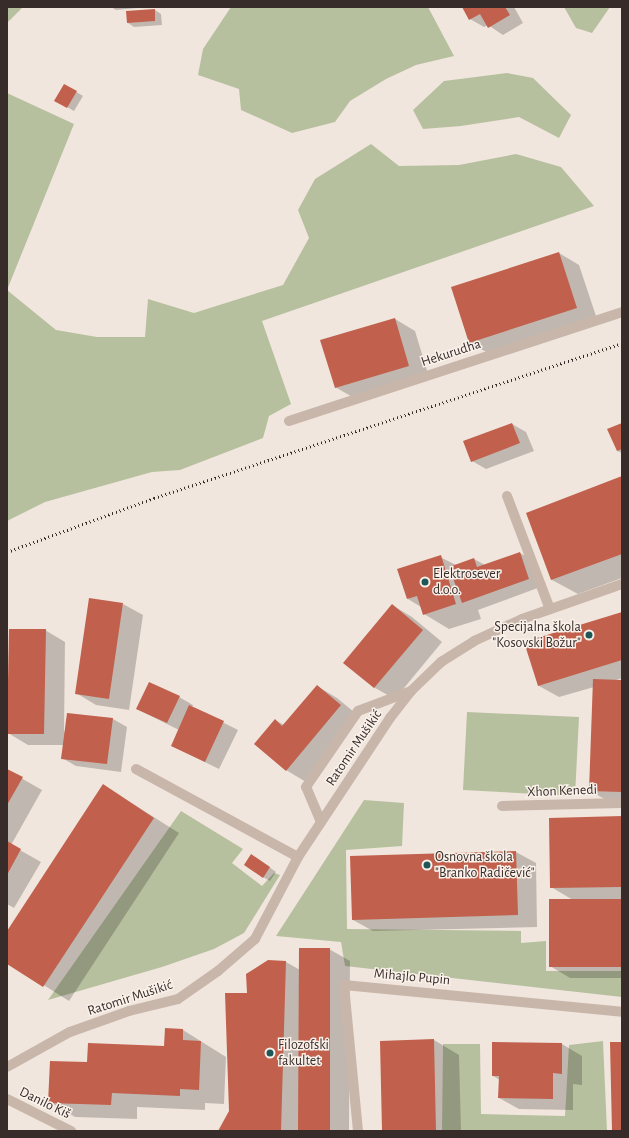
<!DOCTYPE html>
<html>
<head>
<meta charset="utf-8">
<style>
  body { margin:0 }
  #map { position:relative; width:629px; height:1138px; overflow:hidden; background:#f1e6dd; font-family:"Alegreya Sans",sans-serif }
  div>[style] { position:absolute }
  .green>* { inset:0; background:#b7c09e }
  .shadow>* { inset:0; background:#0003 }
  .building>* { inset:0; background:#c1604c }
  .service>* { height:10px; margin:-5px; padding:0 5px; transform-origin:5px; border-radius:5px; background:#c9b6aa }
  .minor>* { height:10px; margin:-5px; padding:0 5px; transform-origin:5px; border-radius:5px; background:#c9b6aa }
  .rail>* { height:3px; margin-top:-1.5px; transform-origin:0; background:repeating-linear-gradient(90deg,#372c29 0 1px,transparent 0 4px) }
  .dots>* { width:11px; height:11px; translate:-50% -50%; box-sizing:border-box; border:2px solid #f9f1ea; border-radius:50% }
  span { translate:-50% -50%; white-space:nowrap; text-align:center; line-height:1.15; -webkit-text-stroke:3px #f9f1ea; paint-order:stroke }
  .street-label { font-size:14px; color:#372c29 }
  .poi-label { font-size:14px; color:#372c29 }
  .left { translate:0 -50%; text-align:left }
  .right { translate:-100% -50%; text-align:right }
  .frame { position:absolute; inset:0; border:8px solid #372c29; pointer-events:none }
</style>
</head>
<body>
<div id="map">
  <div class="green">
    <div style="clip-path:polygon(7px 7px,23px 7px,7px 23px)"></div>
    <div style="clip-path:polygon(231px 7px,428px 7px,454px 56px,416px 65px,386px 79px,350px 101px,335px 122px,292px 133px,241px 110px,239px 89px,198px 75px,203px 49px)"></div>
    <div style="clip-path:polygon(564px 7px,610px 7px,592px 33px,576px 28px)"></div>
    <div style="clip-path:polygon(507px 73px,533px 78px,571px 115px,559px 138px,519px 117px,461px 126px,423px 129px,413px 110px,444px 81px)"></div>
    <div style="clip-path:polygon(7px 93px,74px 124px,7px 290px,56px 330px,97px 337px,145px 337px,148px 299px,194px 313px,283px 285px,309px 238px,298px 210px,315px 179px,371px 144px,399px 166px,459px 165px,516px 154px,561px 167px,594px 206px,262px 321px,291px 404px,269px 416px,263px 438px,180px 470px,152px 472px,45px 502px,7px 521px)"></div>
    <div style="clip-path:polygon(467px 712px,579px 717px,575px 796px,463px 790px)"></div>
    <div style="clip-path:polygon(364px 800px,404px 803px,402px 846px,346px 850px,347px 929px,521px 931px,521px 943px,546px 941px,546px 971px,622px 971px,622px 997px,345px 966px,341px 942px,276px 936px)"></div>
    <div style="clip-path:polygon(181px 811px,243px 849px,232px 863px,262px 886px,274px 873px,280px 875px,244px 933px,214px 949px,162px 967px,48px 1000px)"></div>
    <div style="clip-path:polygon(603px 1041px,607px 1131px,442px 1131px,443px 1044px,480px 1044px,481px 1114px,565px 1116px,569px 1045px)"></div>
  </div>
  <div class="shadow">
    <div style="clip-path:polygon(111px 7px,137px 7px,137px 8px,116px 10px)"></div>
    <div style="clip-path:polygon(463px 7px,514px 7px,523px 23px,503px 35px,488px 25px,484px 27px,470px 19px)"></div>
    <div style="clip-path:polygon(155px 10px,161px 14px,162px 25px,134px 27px,128px 23px)"></div>
    <div style="clip-path:polygon(65px 85px,83px 96px,74px 111px,55px 100px)"></div>
    <div style="clip-path:polygon(559px 253px,579px 265px,597px 319px,490px 354px,470px 343px)"></div>
    <div style="clip-path:polygon(395px 319px,415px 331px,429px 377px,356px 399px,335px 387px)"></div>
    <div style="clip-path:polygon(512px 424px,526px 432px,534px 451px,486px 469px,472px 461px)"></div>
    <div style="clip-path:polygon(622px 424px,622px 453px,617px 451px)"></div>
    <div style="clip-path:polygon(622px 477px,622px 578px,578px 594px,552px 580px,527px 513px)"></div>
    <div style="clip-path:polygon(520px 553px,534px 561px,543px 586px,478px 610px,481px 619px,449px 629px,424px 614px,421px 607px,408px 599px,440px 557px,456px 565px,474px 559px,485px 565px)"></div>
    <div style="clip-path:polygon(123px 604px,143px 615px,129px 710px,96px 705px,76px 693px)"></div>
    <div style="clip-path:polygon(392px 605px,412px 617px,442px 642px,395px 699px,375px 688px,344px 663px)"></div>
    <div style="clip-path:polygon(622px 613px,622px 678px,613px 681px,622px 681px,622px 803px,610px 802px,590px 791px,594px 687px,559px 697px,539px 686px,526px 643px)"></div>
    <div style="clip-path:polygon(45px 630px,65px 642px,64px 732px,113px 719px,127px 727px,121px 772px,76px 766px,62px 758px,64px 745px,28px 745px,8px 733px)"></div>
    <div style="clip-path:polygon(317px 686px,337px 698px,360px 717px,306px 782px,286px 770px,275px 720px,284px 725px)"></div>
    <div style="clip-path:polygon(179px 697px,193px 705px,192px 707px,238px 730px,219px 769px,172px 746px,179px 730px,137px 709px)"></div>
    <div style="clip-path:polygon(7px 770px,42px 790px,11px 845px,41px 862px,14px 908px,7px 904px)"></div>
    <div style="clip-path:polygon(103px 785px,179px 833px,69px 1001px,7px 962px,7px 933px)"></div>
    <div style="clip-path:polygon(622px 817px,622px 978px,570px 978px,550px 966px,573px 900px,551px 887px)"></div>
    <div style="clip-path:polygon(516px 852px,536px 863px,537px 927px,373px 931px,353px 920px)"></div>
    <div style="clip-path:polygon(258px 859px,276px 872px,270px 881px,263px 877px)"></div>
    <div style="clip-path:polygon(329px 949px,350px 961px,349px 1131px,219px 1131px,230px 1111px,248px 994px,286px 962px,300px 970px)"></div>
    <div style="clip-path:polygon(183px 1030px,226px 1057px,224px 1104px,205px 1103px,205px 1110px,137px 1107px,137px 1119px,75px 1117px,50px 1102px,88px 1063px,165px 1047px)"></div>
    <div style="clip-path:polygon(434px 1040px,459px 1055px,461px 1131px,383px 1131px)"></div>
    <div style="clip-path:polygon(562px 1044px,582px 1056px,582px 1085px,573px 1084px,573px 1110px,519px 1109px,499px 1098px,500px 1080px,493px 1076px)"></div>
  </div>
  <div class="building">
    <div style="clip-path:polygon(462px 7px,505px 7px,510px 15px,488px 28px,480px 14px,469px 20px)"></div>
    <div style="clip-path:polygon(155px 9px,155px 21px,127px 23px,126px 11px)"></div>
    <div style="clip-path:polygon(64px 84px,77px 91px,67px 108px,54px 101px)"></div>
    <div style="clip-path:polygon(559px 252px,577px 308px,469px 343px,451px 287px)"></div>
    <div style="clip-path:polygon(395px 318px,409px 366px,335px 388px,320px 340px)"></div>
    <div style="clip-path:polygon(512px 423px,520px 443px,471px 462px,463px 441px)"></div>
    <div style="clip-path:polygon(622px 423px,622px 449px,617px 451px,607px 429px)"></div>
    <div style="clip-path:polygon(622px 476px,622px 554px,551px 580px,526px 513px)"></div>
    <div style="clip-path:polygon(520px 552px,529px 579px,462px 603px,449px 567px,474px 558px,477px 567px)"></div>
    <div style="clip-path:polygon(441px 555px,456px 604px,423px 615px,417px 596px,407px 599px,397px 569px)"></div>
    <div style="clip-path:polygon(89px 598px,123px 603px,109px 699px,75px 694px)"></div>
    <div style="clip-path:polygon(392px 604px,423px 630px,374px 688px,343px 663px)"></div>
    <div style="clip-path:polygon(622px 612px,622px 660px,538px 686px,524px 642px)"></div>
    <div style="clip-path:polygon(9px 629px,46px 629px,44px 734px,7px 734px)"></div>
    <div style="clip-path:polygon(593px 679px,622px 680px,622px 792px,589px 791px)"></div>
    <div style="clip-path:polygon(149px 682px,180px 696px,167px 723px,136px 709px)"></div>
    <div style="clip-path:polygon(317px 685px,341px 705px,286px 771px,254px 744px,275px 719px,282px 726px)"></div>
    <div style="clip-path:polygon(189px 705px,224px 721px,205px 762px,171px 746px)"></div>
    <div style="clip-path:polygon(67px 713px,113px 718px,107px 764px,61px 759px)"></div>
    <div style="clip-path:polygon(7px 769px,23px 777px,7px 805px)"></div>
    <div style="clip-path:polygon(103px 784px,154px 818px,43px 987px,7px 964px,7px 931px)"></div>
    <div style="clip-path:polygon(622px 816px,622px 887px,550px 888px,549px 818px)"></div>
    <div style="clip-path:polygon(7px 841px,21px 849px,7px 875px)"></div>
    <div style="clip-path:polygon(516px 851px,518px 915px,352px 920px,350px 856px)"></div>
    <div style="clip-path:polygon(251px 854px,270px 867px,263px 878px,244px 865px)"></div>
    <div style="clip-path:polygon(549px 899px,622px 899px,622px 967px,549px 967px)"></div>
    <div style="clip-path:polygon(299px 948px,330px 948px,330px 1131px,298px 1131px)"></div>
    <div style="clip-path:polygon(268px 960px,286px 961px,281px 1131px,218px 1131px,229px 1111px,225px 993px,247px 993px,246px 974px)"></div>
    <div style="clip-path:polygon(165px 1028px,183px 1029px,183px 1040px,201px 1041px,199px 1090px,180px 1089px,180px 1096px,112px 1093px,111px 1105px,48px 1103px,50px 1061px,87px 1062px,88px 1043px,164px 1046px)"></div>
    <div style="clip-path:polygon(434px 1039px,436px 1131px,382px 1131px,380px 1041px)"></div>
    <div style="clip-path:polygon(492px 1042px,562px 1043px,562px 1074px,553px 1073px,553px 1099px,498px 1098px,499px 1076px,492px 1076px)"></div>
    <div style="clip-path:polygon(610px 1042px,622px 1042px,622px 1131px,612px 1131px)"></div>
  </div>
  <div class="service">
    <div style="left:289px;top:421px;width:350px;rotate:-18.1deg"></div>
    <div style="left:507px;top:496px;width:121px;rotate:69.2deg"></div>
    <div style="left:502px;top:806px;width:120px;rotate:-1.4deg"></div>
    <div style="left:321px;top:822px;width:38px;rotate:-113deg"></div>
    <div style="left:306px;top:787px;width:92px;rotate:-55.6deg"></div>
    <div style="left:358px;top:711px;width:57px;rotate:-20.7deg"></div>
  </div>
  <div class="minor">
    <div style="left:136px;top:769px;width:184px;rotate:28.5deg"></div>
    <div style="left:7px;top:1067px;width:72px;rotate:-29.1deg"></div>
    <div style="left:70px;top:1032px;width:63px;rotate:-19.6deg"></div>
    <div style="left:129px;top:1011px;width:50px;rotate:-13.8deg"></div>
    <div style="left:178px;top:999px;width:49px;rotate:-35deg"></div>
    <div style="left:218px;top:971px;width:49px;rotate:-40.9deg"></div>
    <div style="left:255px;top:939px;width:93px;rotate:-62.3deg"></div>
    <div style="left:298px;top:857px;width:167px;rotate:-56.5deg"></div>
    <div style="left:390px;top:718px;width:34px;rotate:-52deg"></div>
    <div style="left:411px;top:691px;width:42px;rotate:-44deg"></div>
    <div style="left:441px;top:662px;width:39px;rotate:-32deg"></div>
    <div style="left:474px;top:641px;width:53px;rotate:-24.6deg"></div>
    <div style="left:522px;top:619px;width:106px;rotate:-19.3deg"></div>
    <div style="left:7px;top:1099px;width:72px;rotate:26.6deg"></div>
    <div style="left:358px;top:1131px;width:147px;rotate:-95.5deg"></div>
    <div style="left:344px;top:985px;width:279px;rotate:5.5deg"></div>
  </div>
  <div class="rail">
    <div style="left:7px;top:552px;width:157px;rotate:-20.2deg"></div>
    <div style="left:154px;top:498px;width:493px;rotate:-18.3deg"></div>
  </div>
  <div class="dots">
    <div style="left:425px;top:582px;background:#205756"></div>
    <div style="left:589px;top:635px;background:#205756"></div>
    <div style="left:427px;top:865px;background:#205756"></div>
    <div style="left:270px;top:1053px;background:#205756"></div>
  </div>
  <div class="street-label">
    <span style="left:451px;top:353px;rotate:-18deg">Hekurudha</span>
    <span style="left:354px;top:748px;rotate:-56deg">Ratomir Mušikić</span>
    <span style="left:562px;top:791px;rotate:-2deg">Xhon Kenedi</span>
    <span style="left:412px;top:977px;rotate:5deg">Mihajlo Pupin</span>
    <span style="left:130px;top:998px;rotate:-18deg">Ratomir Mušikić</span>
    <span style="left:45px;top:1103px;rotate:26deg">Danilo Kiš</span>
  </div>
  <div class="poi-label">
    <span class="left" style="left:433px;top:582px">Elektrosever<br>d.o.o.</span>
    <span class="right" style="left:581px;top:635px">Specijalna škola<br>"Kosovski Božur"</span>
    <span class="left" style="left:435px;top:865px">Osnovna škola<br>"Branko Radičević"</span>
    <span class="left" style="left:278px;top:1053px">Filozofski<br>fakultet</span>
  </div>
  <div class="frame"></div>
</div>
</body>
</html>
